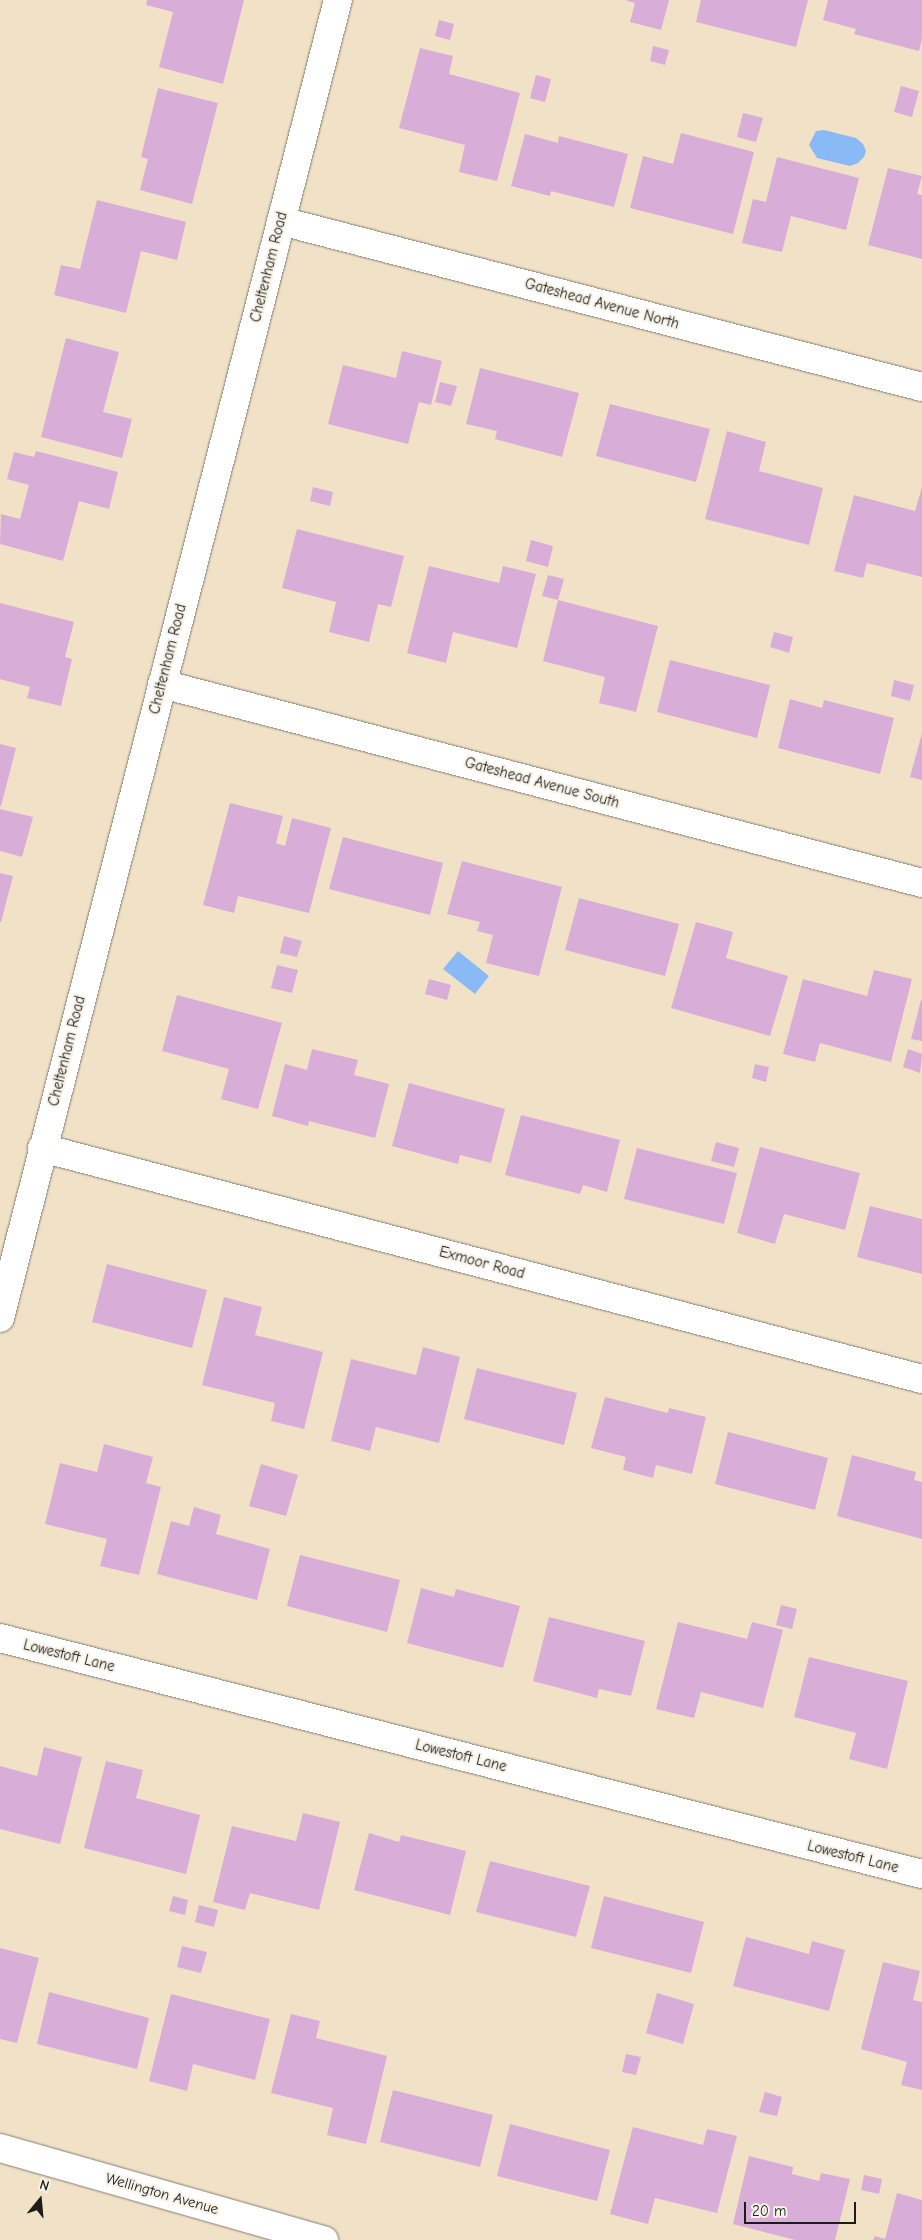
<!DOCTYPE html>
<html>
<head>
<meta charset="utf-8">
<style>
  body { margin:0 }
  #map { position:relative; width:922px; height:2240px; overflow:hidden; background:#f1e2c7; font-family:"Comic Neue",sans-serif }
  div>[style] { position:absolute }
  .water>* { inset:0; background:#8abaf6 }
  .building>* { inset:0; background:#d8add8 }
  .roads { filter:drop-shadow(0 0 1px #867f72) drop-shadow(0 0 1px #867f72) }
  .minor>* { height:28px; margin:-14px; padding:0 14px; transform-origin:14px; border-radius:14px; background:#fff }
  span { translate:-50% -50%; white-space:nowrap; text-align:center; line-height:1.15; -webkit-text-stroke:4.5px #f7f3e8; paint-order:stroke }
  .street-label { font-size:15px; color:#1c1c1c }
  .north { position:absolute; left:15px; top:2175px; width:50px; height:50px; -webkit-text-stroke:4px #f7f3e8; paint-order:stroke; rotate:17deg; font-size:14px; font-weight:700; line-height:20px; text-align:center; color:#1c1c1c }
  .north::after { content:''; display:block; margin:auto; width:18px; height:22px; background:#1c1c1c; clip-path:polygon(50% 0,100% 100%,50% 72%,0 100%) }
  .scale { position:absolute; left:744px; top:2202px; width:112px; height:22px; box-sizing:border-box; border:2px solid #1c1c1c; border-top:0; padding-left:6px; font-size:15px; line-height:18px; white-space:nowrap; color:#1c1c1c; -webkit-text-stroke:4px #f7f3e8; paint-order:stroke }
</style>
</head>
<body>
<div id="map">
  <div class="water">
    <div style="clip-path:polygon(824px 130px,856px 138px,863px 144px,866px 151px,864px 157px,858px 163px,850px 166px,817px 158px,809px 145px,816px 131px)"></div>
    <div style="clip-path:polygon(458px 951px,489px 976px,475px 994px,443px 969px)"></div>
  </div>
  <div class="building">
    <div style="clip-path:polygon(147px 0,244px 0,223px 84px,159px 67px,173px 12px,146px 5px)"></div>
    <div style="clip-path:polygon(625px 0,669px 0,661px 30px,630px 22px,635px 3px)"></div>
    <div style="clip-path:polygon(701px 0,808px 0,796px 47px,696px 22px)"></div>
    <div style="clip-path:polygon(828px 0,922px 0,922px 39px,919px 51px,854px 34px,856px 29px,823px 20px)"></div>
    <div style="clip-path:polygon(439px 20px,454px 24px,450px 40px,435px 36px)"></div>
    <div style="clip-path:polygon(653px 46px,669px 50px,665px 65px,650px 61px)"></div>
    <div style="clip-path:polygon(420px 48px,453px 56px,449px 74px,520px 93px,497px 181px,459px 172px,465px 145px,399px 128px)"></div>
    <div style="clip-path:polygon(536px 75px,551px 79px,545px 102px,530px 98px)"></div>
    <div style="clip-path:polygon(901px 86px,919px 91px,912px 117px,894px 112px)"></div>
    <div style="clip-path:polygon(158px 88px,218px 103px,192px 204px,140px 190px,148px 159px,141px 157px)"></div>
    <div style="clip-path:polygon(743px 113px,763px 118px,756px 142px,737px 137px)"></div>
    <div style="clip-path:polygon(681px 133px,754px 152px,733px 234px,630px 208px,643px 156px,673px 164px)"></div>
    <div style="clip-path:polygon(525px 134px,558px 143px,559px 136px,628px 154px,614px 207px,551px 191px,550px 196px,511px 186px)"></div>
    <div style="clip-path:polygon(777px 157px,859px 178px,846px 230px,791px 216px,782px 252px,742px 243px,753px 199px,766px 202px)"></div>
    <div style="clip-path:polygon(888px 168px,922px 176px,917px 194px,922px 195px,922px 259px,868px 245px)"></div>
    <div style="clip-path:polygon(97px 200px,186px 222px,177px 260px,141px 251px,126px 313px,54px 295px,61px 265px,80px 269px)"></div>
    <div style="clip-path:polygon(66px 338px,119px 352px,103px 412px,132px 419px,122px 458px,41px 437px)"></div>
    <div style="clip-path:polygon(402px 351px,442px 361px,431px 405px,419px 402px,408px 444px,328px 424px,343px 365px,396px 378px)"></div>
    <div style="clip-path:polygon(480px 368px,579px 393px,562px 457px,495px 439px,497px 431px,466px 424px)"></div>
    <div style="clip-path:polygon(440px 382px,457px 386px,451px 406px,435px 402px)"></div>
    <div style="clip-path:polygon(610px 404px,710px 429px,696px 482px,596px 456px)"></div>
    <div style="clip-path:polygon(727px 431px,766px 442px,759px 471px,823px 488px,809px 545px,705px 519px)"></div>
    <div style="clip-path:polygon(36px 451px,118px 472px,109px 509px,79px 501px,63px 561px,0 544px,1px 514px,20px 519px,29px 485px,7px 479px,14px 452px,34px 457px)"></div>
    <div style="clip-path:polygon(313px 487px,333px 492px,330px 506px,310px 501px)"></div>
    <div style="clip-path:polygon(922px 487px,922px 577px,867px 563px,863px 578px,834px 571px,854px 495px,915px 511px)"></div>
    <div style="clip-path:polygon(297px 529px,404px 556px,391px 607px,378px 604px,369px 642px,329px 632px,336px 602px,282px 588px)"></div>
    <div style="clip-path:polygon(531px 540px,553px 546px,548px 567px,526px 561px)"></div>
    <div style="clip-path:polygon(429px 566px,499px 583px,503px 566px,536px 574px,517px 648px,453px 632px,446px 663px,407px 653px)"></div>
    <div style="clip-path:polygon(548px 575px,564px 579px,558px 600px,658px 626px,636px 712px,599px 703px,605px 677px,543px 661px,558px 600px,542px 596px)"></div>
    <div style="clip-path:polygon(0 603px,74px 622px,65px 657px,72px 659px,61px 706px,27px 698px,30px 687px,0 679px)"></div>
    <div style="clip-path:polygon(774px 632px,793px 637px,789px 653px,770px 647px)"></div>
    <div style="clip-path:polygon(670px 660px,770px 685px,757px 738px,657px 712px)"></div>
    <div style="clip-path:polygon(894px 680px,914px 685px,910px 701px,891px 696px)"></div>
    <div style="clip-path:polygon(790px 699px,822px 708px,824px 700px,894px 718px,880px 774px,778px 748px)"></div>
    <div style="clip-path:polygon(922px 733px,922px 780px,910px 777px)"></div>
    <div style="clip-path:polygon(0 744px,16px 748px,1px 806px,0 806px)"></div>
    <div style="clip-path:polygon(230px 803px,283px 816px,276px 843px,285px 846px,292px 818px,331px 828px,309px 913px,238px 896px,234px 913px,203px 905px)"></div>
    <div style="clip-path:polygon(0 809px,33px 817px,22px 857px,0 851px)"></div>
    <div style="clip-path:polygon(343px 837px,443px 863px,430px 915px,329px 889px)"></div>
    <div style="clip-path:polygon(462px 861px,562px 887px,539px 976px,486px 963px,493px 935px,477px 931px,480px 922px,447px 914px)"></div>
    <div style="clip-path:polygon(0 873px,13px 876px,1px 922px,0 922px)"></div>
    <div style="clip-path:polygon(579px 898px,679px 924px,665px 976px,565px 950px)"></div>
    <div style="clip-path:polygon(696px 922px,733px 932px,726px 958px,788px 976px,770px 1036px,671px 1008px)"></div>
    <div style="clip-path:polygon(284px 936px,302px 941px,297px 957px,280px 953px)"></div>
    <div style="clip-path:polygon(277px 965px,298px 970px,292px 993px,271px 988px)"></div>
    <div style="clip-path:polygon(874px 970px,912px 979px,891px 1062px,820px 1043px,815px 1062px,783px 1054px,803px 979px,867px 996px)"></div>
    <div style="clip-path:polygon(429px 979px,451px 985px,447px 1000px,425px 994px)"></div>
    <div style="clip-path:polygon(177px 995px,282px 1023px,258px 1109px,221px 1099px,229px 1069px,162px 1051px)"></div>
    <div style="clip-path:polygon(921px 1000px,922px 1000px,922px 1041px,911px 1039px)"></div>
    <div style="clip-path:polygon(312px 1049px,358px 1060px,354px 1075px,389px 1084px,375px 1138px,309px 1121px,308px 1126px,272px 1116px,285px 1064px,307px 1070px)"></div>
    <div style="clip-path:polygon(908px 1049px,922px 1054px,920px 1073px,903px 1067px)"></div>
    <div style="clip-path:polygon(755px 1064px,769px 1067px,766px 1082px,752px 1078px)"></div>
    <div style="clip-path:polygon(409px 1083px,505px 1109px,491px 1163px,460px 1155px,458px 1164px,392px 1146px)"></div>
    <div style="clip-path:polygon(521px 1115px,620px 1140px,607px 1192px,583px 1185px,580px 1194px,505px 1175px)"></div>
    <div style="clip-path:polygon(716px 1142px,739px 1148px,734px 1167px,711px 1161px)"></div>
    <div style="clip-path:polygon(760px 1147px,860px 1173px,845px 1230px,784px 1214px,775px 1244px,737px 1233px)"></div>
    <div style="clip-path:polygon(637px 1148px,737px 1173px,724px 1224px,624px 1199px)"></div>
    <div style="clip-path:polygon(870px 1206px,922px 1219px,922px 1274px,857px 1257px)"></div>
    <div style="clip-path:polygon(107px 1264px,207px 1290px,192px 1348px,92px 1322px)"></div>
    <div style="clip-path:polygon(224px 1297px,262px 1307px,255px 1335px,323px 1352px,304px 1429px,271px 1421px,275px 1403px,202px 1385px)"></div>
    <div style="clip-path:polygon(423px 1347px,460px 1357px,439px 1443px,376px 1427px,370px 1451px,331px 1441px,351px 1359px,416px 1375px)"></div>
    <div style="clip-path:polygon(477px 1368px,577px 1393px,564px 1445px,464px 1419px)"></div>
    <div style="clip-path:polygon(605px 1397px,668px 1413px,669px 1408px,706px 1417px,692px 1474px,656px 1465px,653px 1478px,623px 1470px,626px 1457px,591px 1448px)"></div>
    <div style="clip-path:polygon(728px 1432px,828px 1458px,815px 1510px,715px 1484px)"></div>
    <div style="clip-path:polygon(104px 1444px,153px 1457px,146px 1483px,161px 1487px,139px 1575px,100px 1566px,107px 1539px,45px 1524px,60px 1463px,97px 1472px)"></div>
    <div style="clip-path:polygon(852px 1455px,916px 1472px,914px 1480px,922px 1482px,922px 1539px,837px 1516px)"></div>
    <div style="clip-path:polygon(261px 1464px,298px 1475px,286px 1516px,249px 1506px)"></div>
    <div style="clip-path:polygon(194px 1507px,221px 1515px,216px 1534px,270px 1549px,257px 1600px,157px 1574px,171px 1521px,189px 1526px)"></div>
    <div style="clip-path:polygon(300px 1555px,400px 1580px,387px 1632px,287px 1606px)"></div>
    <div style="clip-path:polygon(421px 1588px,454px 1597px,456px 1589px,520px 1606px,503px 1668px,407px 1643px)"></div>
    <div style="clip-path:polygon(781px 1605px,797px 1609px,792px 1629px,776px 1625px)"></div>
    <div style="clip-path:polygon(549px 1617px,645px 1641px,631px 1696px,599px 1689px,597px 1698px,533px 1681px)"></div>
    <div style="clip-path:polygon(678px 1622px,747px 1639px,752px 1622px,783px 1630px,763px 1708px,701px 1692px,694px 1718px,656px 1709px)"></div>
    <div style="clip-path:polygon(809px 1657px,908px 1681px,887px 1769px,849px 1759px,856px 1733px,794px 1717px)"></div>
    <div style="clip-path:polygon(44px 1747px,82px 1757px,60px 1844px,0 1829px,0 1766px,37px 1776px)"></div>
    <div style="clip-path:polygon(106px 1761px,143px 1770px,136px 1798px,200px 1815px,186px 1874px,84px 1848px)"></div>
    <div style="clip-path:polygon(303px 1813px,340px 1822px,319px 1910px,250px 1893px,245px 1910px,213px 1902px,232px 1826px,296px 1841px)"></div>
    <div style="clip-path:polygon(369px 1833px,399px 1842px,401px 1835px,466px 1851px,450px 1915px,354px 1890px)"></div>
    <div style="clip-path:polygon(490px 1861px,590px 1886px,576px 1937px,476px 1912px)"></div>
    <div style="clip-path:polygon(173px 1896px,188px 1900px,185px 1915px,169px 1911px)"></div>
    <div style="clip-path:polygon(604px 1896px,704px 1922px,691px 1973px,591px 1948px)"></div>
    <div style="clip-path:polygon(199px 1905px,218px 1910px,214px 1927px,195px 1922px)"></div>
    <div style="clip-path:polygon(746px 1937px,809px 1954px,812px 1941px,845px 1950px,829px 2011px,733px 1986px)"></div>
    <div style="clip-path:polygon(182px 1946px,207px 1952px,201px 1973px,177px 1967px)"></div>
    <div style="clip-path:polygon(0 1948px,39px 1958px,17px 2043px,0 2039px)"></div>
    <div style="clip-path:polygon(883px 1962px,920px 1971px,913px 2000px,922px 2002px,922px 2090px,901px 2085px,907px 2062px,861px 2049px)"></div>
    <div style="clip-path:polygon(49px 1992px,149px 2018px,137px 2069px,37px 2044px)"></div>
    <div style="clip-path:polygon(657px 1993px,694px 2004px,683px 2044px,646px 2033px)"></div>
    <div style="clip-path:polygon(171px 1994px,270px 2019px,255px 2080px,193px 2064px,187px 2091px,149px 2081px)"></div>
    <div style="clip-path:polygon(291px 2014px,320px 2021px,316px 2038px,387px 2056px,366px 2144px,327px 2135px,333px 2108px,271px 2093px)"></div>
    <div style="clip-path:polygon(626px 2054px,641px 2057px,636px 2075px,622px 2072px)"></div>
    <div style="clip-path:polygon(393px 2090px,493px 2115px,480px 2167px,380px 2142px)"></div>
    <div style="clip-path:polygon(765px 2092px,782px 2097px,777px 2116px,759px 2112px)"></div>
    <div style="clip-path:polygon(510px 2124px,610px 2150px,597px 2201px,497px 2176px)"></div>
    <div style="clip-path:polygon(633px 2127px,703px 2145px,707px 2129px,737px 2136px,717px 2213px,655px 2198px,648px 2224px,610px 2214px)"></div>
    <div style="clip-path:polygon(749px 2156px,793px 2167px,792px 2174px,819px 2181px,821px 2173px,850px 2179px,835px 2240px,795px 2240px,733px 2224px)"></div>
    <div style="clip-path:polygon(864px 2175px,882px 2179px,879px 2194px,861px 2190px)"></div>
    <div style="clip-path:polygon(897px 2193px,922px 2200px,922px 2240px,873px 2240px,875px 2236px,885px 2239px)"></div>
  </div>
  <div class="roads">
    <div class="minor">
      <div style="left:281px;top:221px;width:662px;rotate:14.52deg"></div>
      <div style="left:162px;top:684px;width:786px;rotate:14.67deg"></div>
      <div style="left:42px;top:1148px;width:910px;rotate:14.71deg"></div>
      <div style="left:0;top:1318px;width:1361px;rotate:-75.62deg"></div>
      <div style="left:0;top:1638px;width:952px;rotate:14.36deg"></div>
      <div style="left:0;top:2148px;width:337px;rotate:15.9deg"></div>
    </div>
  </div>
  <div class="street-label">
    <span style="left:269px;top:267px;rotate:-76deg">Cheltenham Road</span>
    <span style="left:602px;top:304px;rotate:15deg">Gateshead Avenue North</span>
    <span style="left:168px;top:659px;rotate:-76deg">Cheltenham Road</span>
    <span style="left:542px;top:783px;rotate:15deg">Gateshead Avenue South</span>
    <span style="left:67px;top:1051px;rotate:-76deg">Cheltenham Road</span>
    <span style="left:482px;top:1263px;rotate:15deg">Exmoor Road</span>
    <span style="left:69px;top:1656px;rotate:14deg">Lowestoft Lane</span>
    <span style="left:461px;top:1756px;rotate:14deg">Lowestoft Lane</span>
    <span style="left:853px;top:1857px;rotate:14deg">Lowestoft Lane</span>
    <span style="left:162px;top:2194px;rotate:16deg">Wellington Avenue</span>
  </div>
  <div class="north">N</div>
  <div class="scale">20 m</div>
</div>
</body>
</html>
